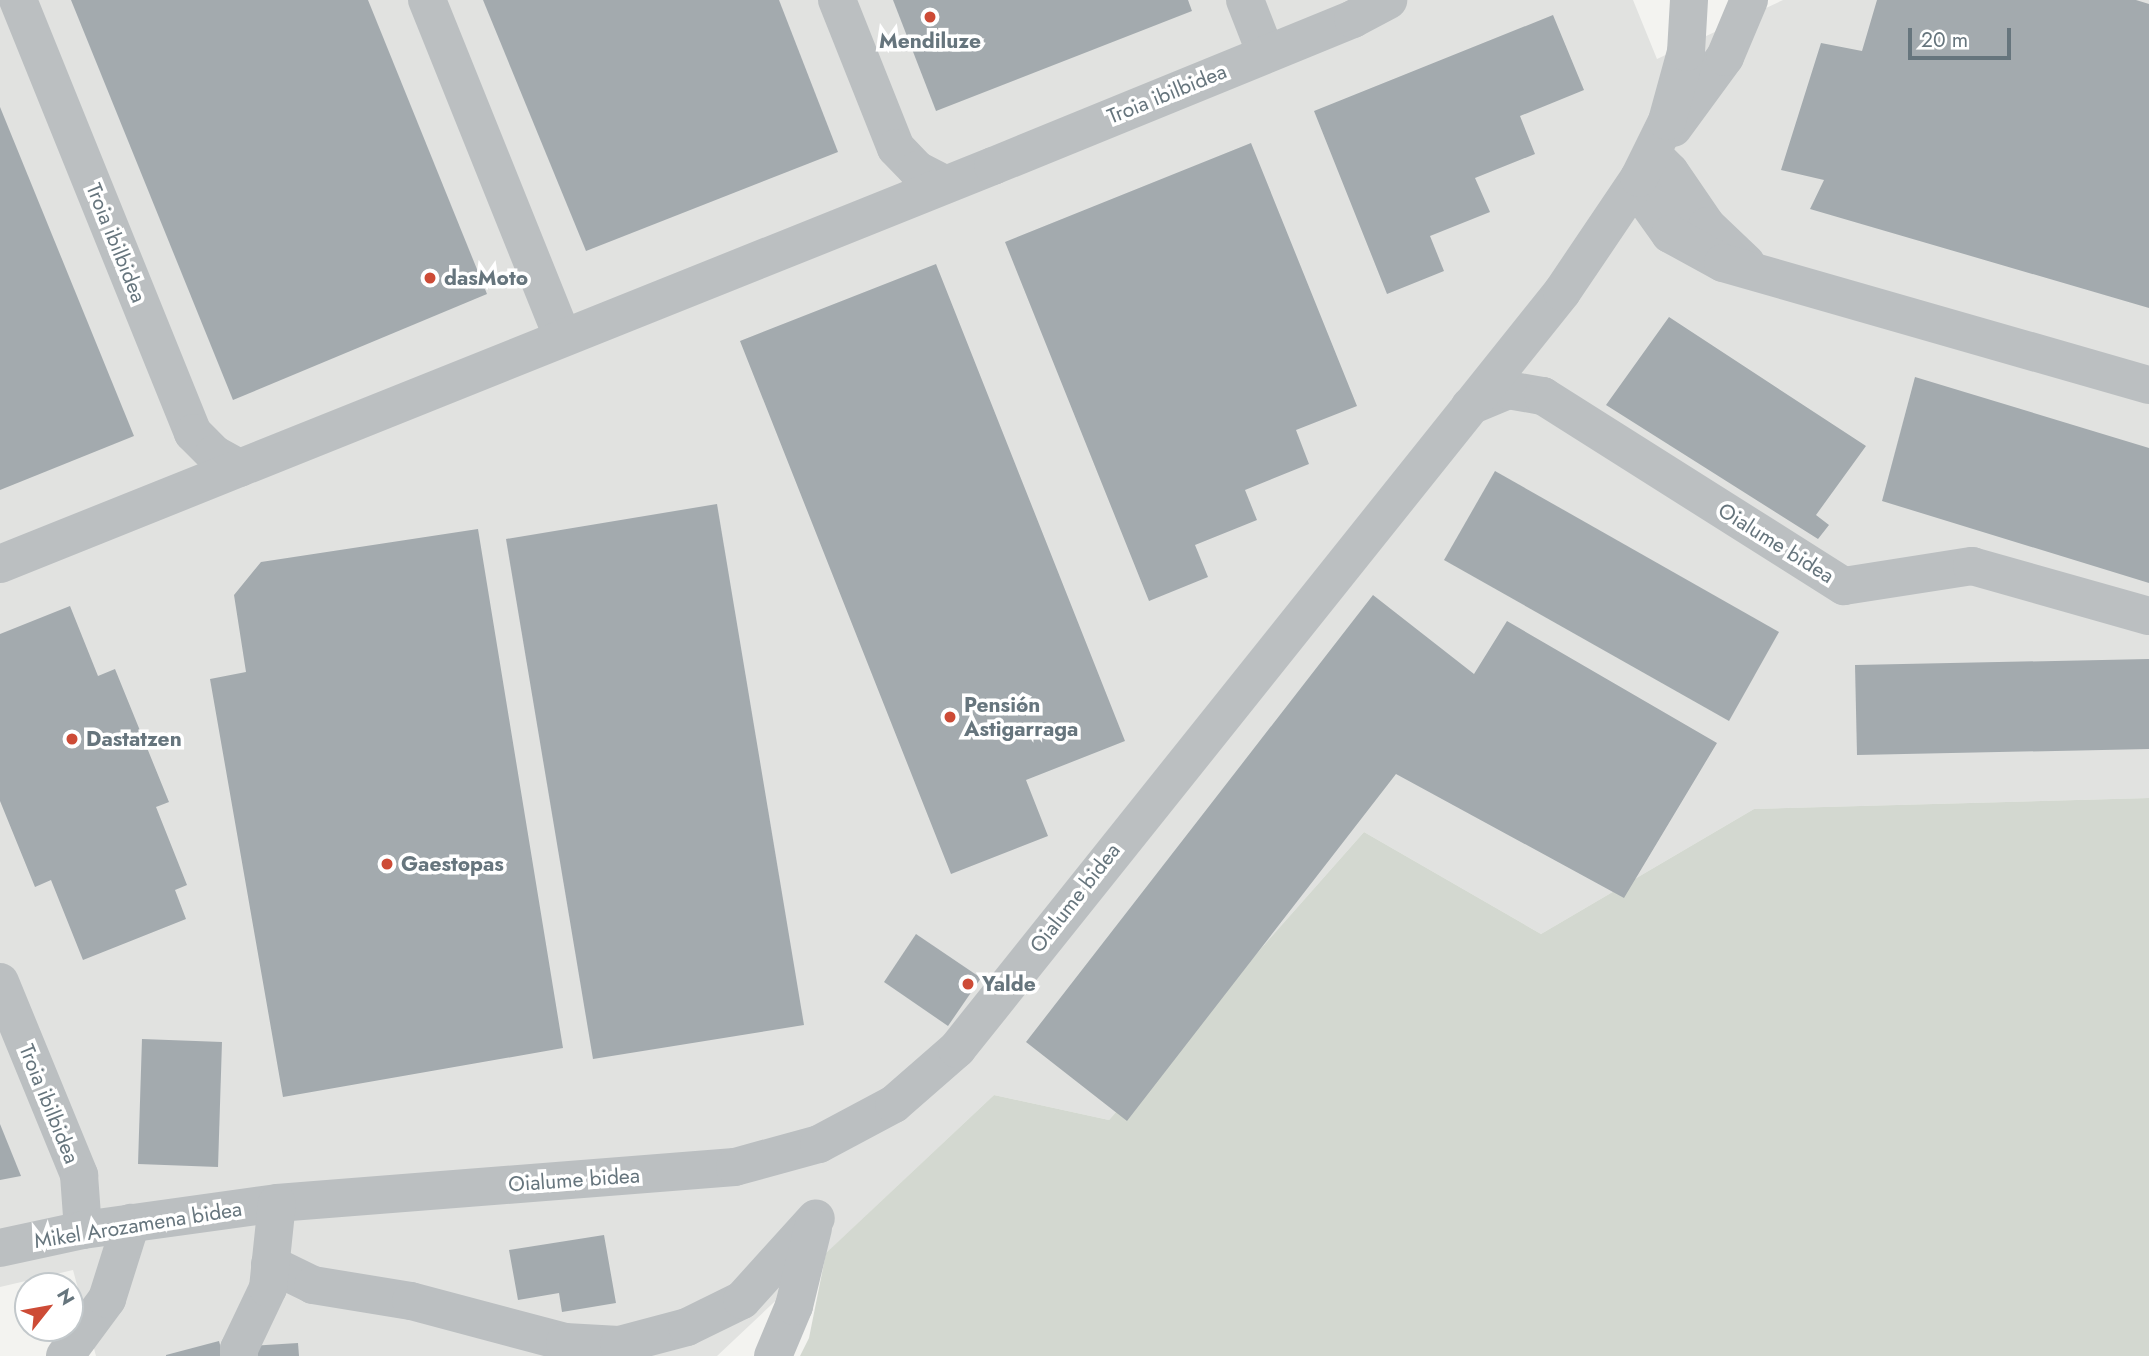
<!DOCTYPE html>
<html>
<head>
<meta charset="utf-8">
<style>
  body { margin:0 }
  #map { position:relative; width:2149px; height:1356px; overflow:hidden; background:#f3f3f0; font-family:Jost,sans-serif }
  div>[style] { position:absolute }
  .built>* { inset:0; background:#e1e2e0 }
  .green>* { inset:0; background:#d3d8d0 }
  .building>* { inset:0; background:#a3aaae }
  .minor>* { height:38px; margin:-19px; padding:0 19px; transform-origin:19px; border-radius:19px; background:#bbbfc1 }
  .dots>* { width:19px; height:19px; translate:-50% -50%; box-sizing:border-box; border:4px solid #fff; border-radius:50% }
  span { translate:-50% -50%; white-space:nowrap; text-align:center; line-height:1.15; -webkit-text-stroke:7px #fff; paint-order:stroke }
  .poi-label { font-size:21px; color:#66757d; font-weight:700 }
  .left { translate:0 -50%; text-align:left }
  .street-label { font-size:21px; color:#66757d }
  .north { position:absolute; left:14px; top:1272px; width:70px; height:70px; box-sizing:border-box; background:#fff; border:2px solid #c2c8cb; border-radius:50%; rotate:59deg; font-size:19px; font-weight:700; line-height:28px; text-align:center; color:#66757d }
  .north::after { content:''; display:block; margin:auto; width:24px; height:32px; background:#cd4b36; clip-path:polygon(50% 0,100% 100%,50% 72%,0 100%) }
  .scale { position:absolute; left:1908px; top:28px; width:103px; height:32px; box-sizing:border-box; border:4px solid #66757d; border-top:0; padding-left:9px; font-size:21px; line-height:24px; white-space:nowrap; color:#66757d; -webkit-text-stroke:5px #fff; paint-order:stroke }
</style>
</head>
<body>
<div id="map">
  <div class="built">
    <div style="clip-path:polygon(0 0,1633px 0,1657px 59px,1783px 0,2149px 0,2149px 798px,1754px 809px,1541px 934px,1364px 832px,1109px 1120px,994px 1095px,717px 1356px,96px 1356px,73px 1270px,0 1287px)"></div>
  </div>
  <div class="green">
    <div style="clip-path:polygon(2149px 798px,2149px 1356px,800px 1356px,809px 1338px,826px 1253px,994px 1095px,1109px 1120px,1364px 832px,1541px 934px,1754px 809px)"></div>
  </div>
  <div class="building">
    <div style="clip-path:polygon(71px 0,368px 0,487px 294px,233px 400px)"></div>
    <div style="clip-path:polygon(483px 0,779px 0,838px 152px,586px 251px)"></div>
    <div style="clip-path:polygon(893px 0,1188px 0,1192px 11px,936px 111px)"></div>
    <div style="clip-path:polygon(1877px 0,2136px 0,2149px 4px,2149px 308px,1810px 209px,1824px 180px,1781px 170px,1821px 43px,1862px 51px)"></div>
    <div style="clip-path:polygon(1553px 15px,1584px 90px,1520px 116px,1535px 154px,1475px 178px,1490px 212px,1430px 236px,1444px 271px,1387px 294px,1314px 111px)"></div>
    <div style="clip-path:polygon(0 107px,134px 436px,0 490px)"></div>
    <div style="clip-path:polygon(1251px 143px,1357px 406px,1296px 430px,1309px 464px,1245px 490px,1257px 520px,1195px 545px,1208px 577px,1149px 601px,1005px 242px)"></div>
    <div style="clip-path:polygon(936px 264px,1125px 741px,1026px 780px,1048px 836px,951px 874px,740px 341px)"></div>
    <div style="clip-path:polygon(1669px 317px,1866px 446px,1816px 515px,1829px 525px,1818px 539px,1606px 405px)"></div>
    <div style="clip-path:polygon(1915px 377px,2149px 448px,2149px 583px,1882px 501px)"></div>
    <div style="clip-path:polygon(1495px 471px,1779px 632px,1729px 721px,1444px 560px)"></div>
    <div style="clip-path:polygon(717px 504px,804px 1025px,593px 1059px,506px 539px)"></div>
    <div style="clip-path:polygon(478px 529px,563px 1048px,283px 1097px,210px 679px,246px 672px,234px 595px,261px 562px)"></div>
    <div style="clip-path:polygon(1373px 595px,1474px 674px,1507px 621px,1717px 743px,1624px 898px,1396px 774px,1127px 1121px,1026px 1042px)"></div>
    <div style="clip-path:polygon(70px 606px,98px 676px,115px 669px,169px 802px,156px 807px,187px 885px,175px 890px,186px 919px,83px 960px,51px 880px,35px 887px,0 801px,0 634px)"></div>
    <div style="clip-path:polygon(2149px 659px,2149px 749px,1857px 755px,1855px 665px)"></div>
    <div style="clip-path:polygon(916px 934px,981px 978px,948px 1026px,884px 982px)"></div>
    <div style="clip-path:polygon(142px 1039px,222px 1042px,218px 1167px,138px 1164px)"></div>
    <div style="clip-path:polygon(0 1124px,21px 1176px,0 1180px)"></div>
    <div style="clip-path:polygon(604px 1235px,616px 1303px,562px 1312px,559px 1293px,518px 1300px,509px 1250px)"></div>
    <div style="clip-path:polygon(219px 1341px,223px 1356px,166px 1356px,166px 1355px)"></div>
    <div style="clip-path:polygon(298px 1343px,299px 1356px,253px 1356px,252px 1346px)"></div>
  </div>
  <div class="minor">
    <div style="left:18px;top:0;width:467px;rotate:68deg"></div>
    <div style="left:193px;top:433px;width:30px;rotate:45deg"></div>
    <div style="left:214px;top:454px;width:29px;rotate:29deg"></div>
    <div style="left:427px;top:0;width:364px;rotate:68.1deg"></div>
    <div style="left:837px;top:0;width:159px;rotate:68.3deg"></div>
    <div style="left:896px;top:148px;width:30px;rotate:46deg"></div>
    <div style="left:917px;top:170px;width:30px;rotate:27deg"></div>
    <div style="left:1245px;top:0;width:58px;rotate:68.7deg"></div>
    <div style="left:1673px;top:128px;width:88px;rotate:-53.8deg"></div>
    <div style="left:1725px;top:57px;width:62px;rotate:-67.2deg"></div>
    <div style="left:1652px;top:154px;width:25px;rotate:45deg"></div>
    <div style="left:1670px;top:172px;width:65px;rotate:55.6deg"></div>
    <div style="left:1707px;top:226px;width:54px;rotate:43.5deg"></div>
    <div style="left:1639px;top:178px;width:22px;rotate:74deg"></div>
    <div style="left:1645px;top:199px;width:43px;rotate:54.5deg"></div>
    <div style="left:1670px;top:234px;width:60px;rotate:28.7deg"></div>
    <div style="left:1723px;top:263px;width:443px;rotate:16deg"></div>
    <div style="left:1470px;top:406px;width:41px;rotate:-22.8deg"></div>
    <div style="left:1508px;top:390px;width:36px;rotate:10deg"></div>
    <div style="left:1543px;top:396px;width:356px;rotate:32.3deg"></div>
    <div style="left:1844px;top:586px;width:130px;rotate:-8.9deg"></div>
    <div style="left:1972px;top:566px;width:184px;rotate:15.8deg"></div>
    <div style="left:0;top:564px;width:1070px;rotate:-21.84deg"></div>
    <div style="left:993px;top:166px;width:389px;rotate:-22.2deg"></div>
    <div style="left:1353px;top:19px;width:40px;rotate:-28deg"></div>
    <div style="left:0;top:982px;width:209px;rotate:67.7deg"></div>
    <div style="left:79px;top:1175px;width:55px;rotate:85.8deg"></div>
    <div style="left:0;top:1248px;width:85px;rotate:-12.2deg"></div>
    <div style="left:83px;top:1230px;width:196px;rotate:-7.9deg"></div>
    <div style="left:277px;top:1203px;width:459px;rotate:-4.5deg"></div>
    <div style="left:735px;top:1167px;width:87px;rotate:-15.3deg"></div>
    <div style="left:819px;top:1144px;width:85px;rotate:-28.1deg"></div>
    <div style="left:894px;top:1104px;width:84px;rotate:-41.1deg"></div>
    <div style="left:957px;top:1049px;width:969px;rotate:-51.37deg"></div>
    <div style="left:1562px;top:292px;width:138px;rotate:-56deg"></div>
    <div style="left:1639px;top:178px;width:64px;rotate:-63.8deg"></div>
    <div style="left:1667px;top:121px;width:72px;rotate:-74.6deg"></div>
    <div style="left:1686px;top:52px;width:52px;rotate:-86.7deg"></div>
    <div style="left:270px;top:1264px;width:48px;rotate:26deg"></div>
    <div style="left:313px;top:1285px;width:99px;rotate:9.3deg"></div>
    <div style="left:411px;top:1301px;width:159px;rotate:14.9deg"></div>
    <div style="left:565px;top:1342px;width:54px;rotate:3.2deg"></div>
    <div style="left:619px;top:1345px;width:70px;rotate:-14.8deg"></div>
    <div style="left:687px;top:1327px;width:61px;rotate:-26.1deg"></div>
    <div style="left:742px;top:1300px;width:110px;rotate:-47.9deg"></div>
    <div style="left:65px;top:1356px;width:71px;rotate:-53.6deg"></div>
    <div style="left:107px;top:1299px;width:80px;rotate:-72.5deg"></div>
    <div style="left:239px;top:1356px;width:7px;rotate:-90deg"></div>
    <div style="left:239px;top:1349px;width:68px;rotate:-64.6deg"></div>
    <div style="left:268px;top:1288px;width:85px;rotate:-84deg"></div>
    <div style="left:773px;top:1356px;width:54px;rotate:-67.2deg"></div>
    <div style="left:794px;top:1306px;width:80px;rotate:-76.3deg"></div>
  </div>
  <div class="dots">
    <div style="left:930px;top:17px;background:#cd4b36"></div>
    <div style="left:430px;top:278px;background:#cd4b36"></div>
    <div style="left:950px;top:717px;background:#cd4b36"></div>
    <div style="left:72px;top:739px;background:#cd4b36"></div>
    <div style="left:387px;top:864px;background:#cd4b36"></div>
    <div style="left:968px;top:984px;background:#cd4b36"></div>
  </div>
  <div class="poi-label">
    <span style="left:930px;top:41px">Mendiluze</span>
    <span class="left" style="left:444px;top:278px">dasMoto</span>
    <span class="left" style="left:964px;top:717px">Pensión<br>Astigarraga</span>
    <span class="left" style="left:86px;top:739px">Dastatzen</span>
    <span class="left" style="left:401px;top:864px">Gaestopas</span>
    <span class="left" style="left:982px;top:984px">Yalde</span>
  </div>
  <div class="street-label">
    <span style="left:1167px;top:94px;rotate:-22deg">Troia ibilbidea</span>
    <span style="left:116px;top:243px;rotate:68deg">Troia ibilbidea</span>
    <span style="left:1776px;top:543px;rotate:32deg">Oialume bidea</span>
    <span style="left:1075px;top:898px;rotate:-52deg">Oialume bidea</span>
    <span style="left:49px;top:1104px;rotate:68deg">Troia ibilbidea</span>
    <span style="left:574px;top:1180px;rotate:-4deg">Oialume bidea</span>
    <span style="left:138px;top:1225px;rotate:-9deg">Mikel Arozamena bidea</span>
  </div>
  <div class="north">N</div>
  <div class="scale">20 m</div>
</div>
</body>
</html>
